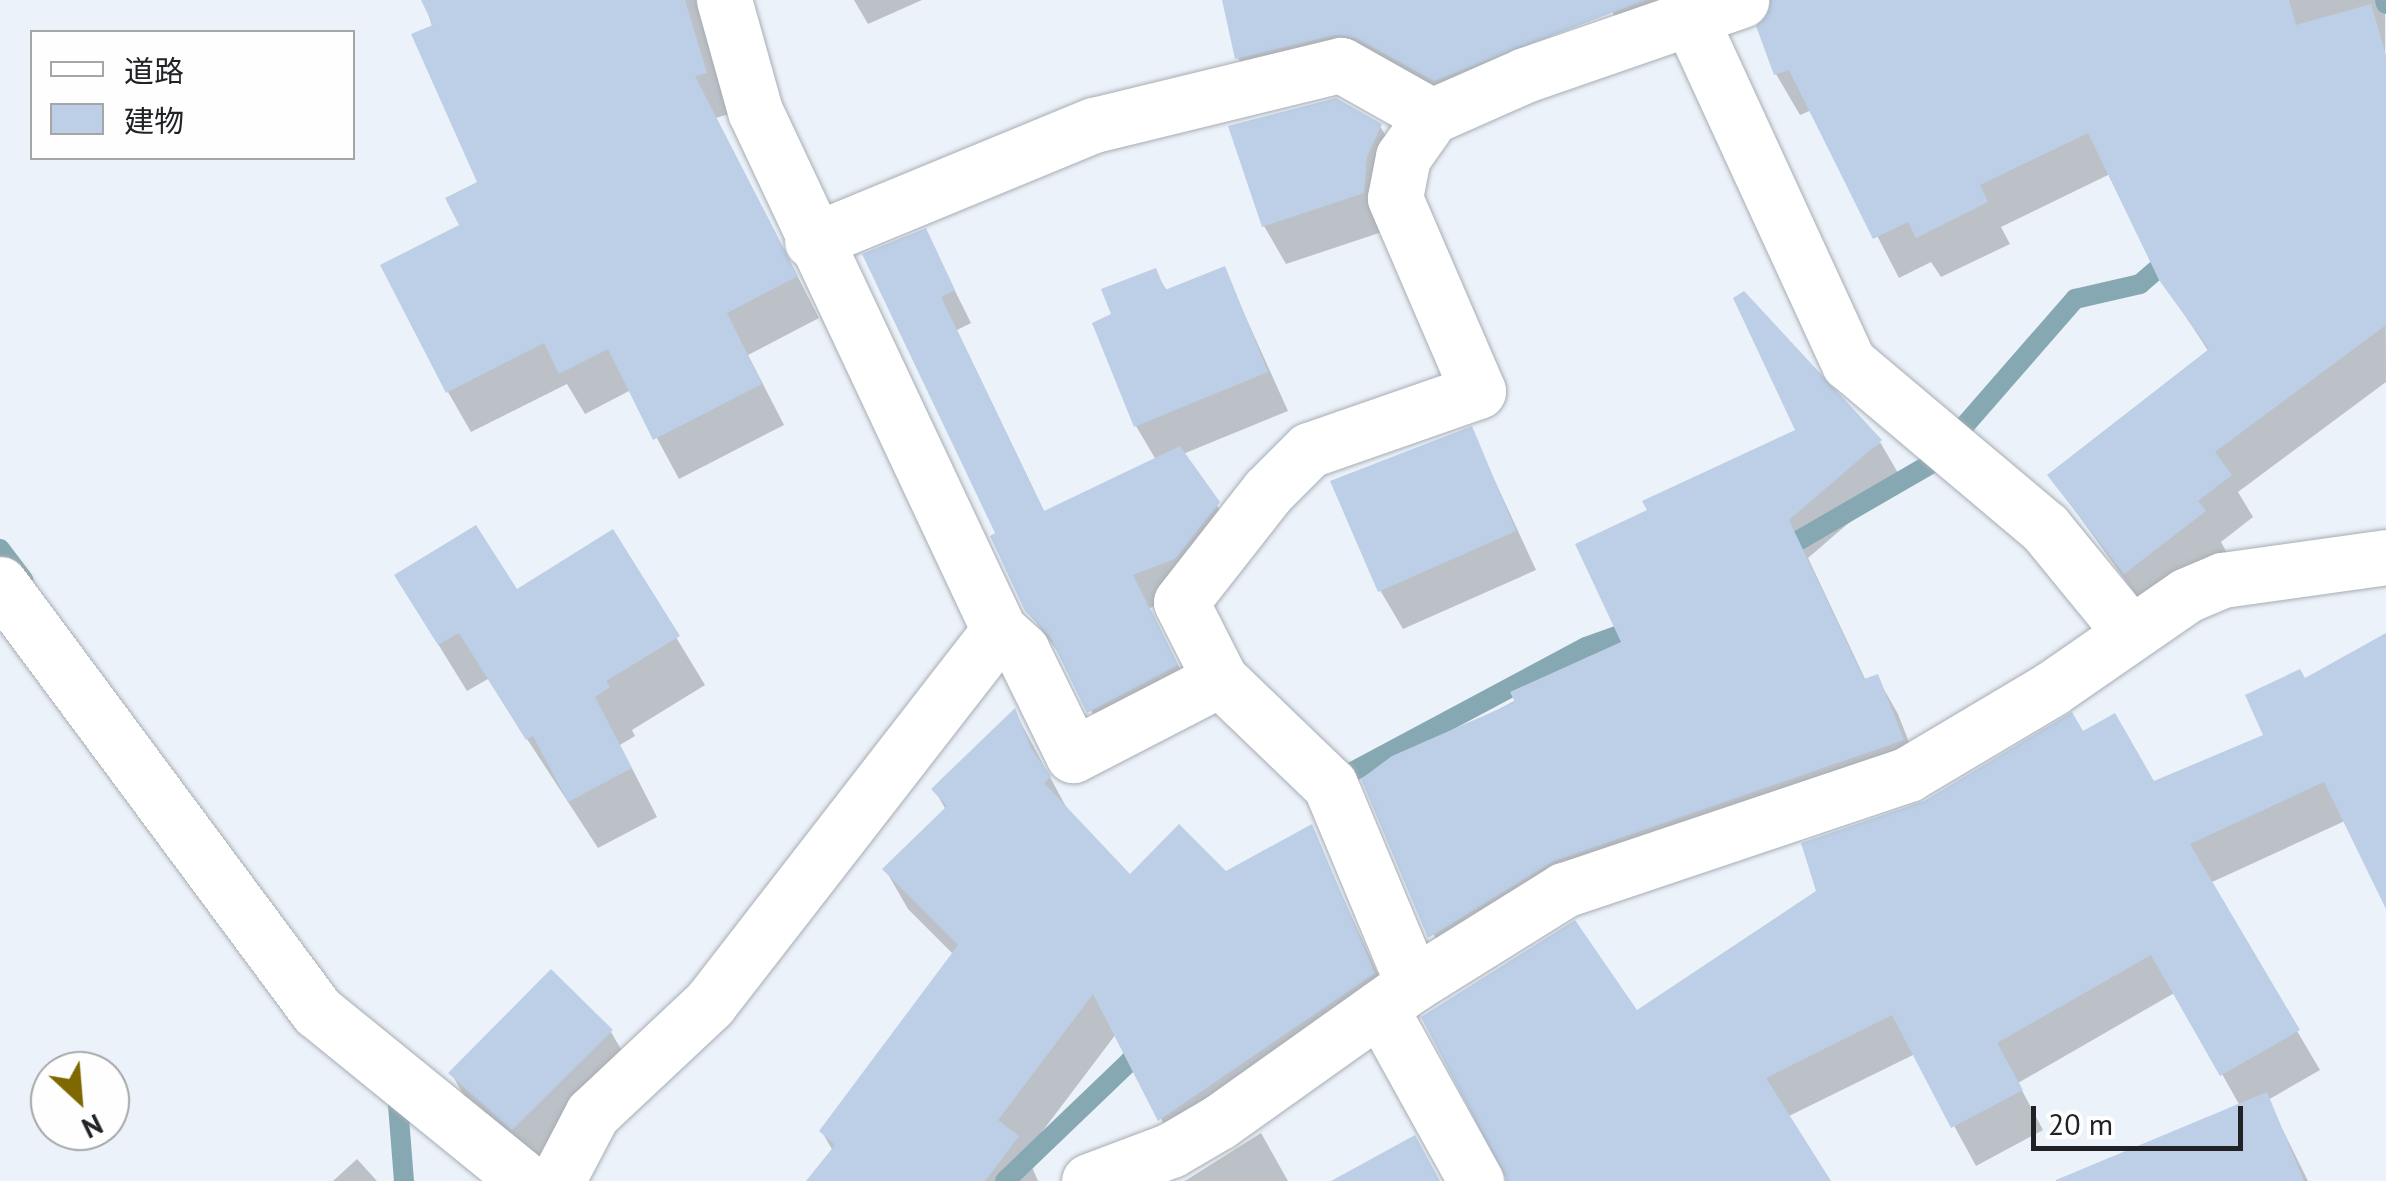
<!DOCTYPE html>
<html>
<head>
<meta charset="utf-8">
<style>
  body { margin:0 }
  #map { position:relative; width:2386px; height:1181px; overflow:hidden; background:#ecf2f9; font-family:"PT Sans","Noto Sans JP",sans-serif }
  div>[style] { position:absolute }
  .shadow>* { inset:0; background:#0003 }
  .stream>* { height:20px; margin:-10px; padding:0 10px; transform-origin:10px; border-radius:10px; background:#86a8b2 }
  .building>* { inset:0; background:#bccfe7 }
  .roads { filter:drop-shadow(0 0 2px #a7adb4) drop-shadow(0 0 2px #a7adb4) }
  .street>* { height:55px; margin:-27.5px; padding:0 27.5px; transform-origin:27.5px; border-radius:27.5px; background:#fff }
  span { translate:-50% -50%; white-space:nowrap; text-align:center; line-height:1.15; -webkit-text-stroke:10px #fefefe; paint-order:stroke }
  .legend { position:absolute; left:30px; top:30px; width:325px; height:130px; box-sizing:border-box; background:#fefefe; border:2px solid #a5a6a7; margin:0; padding:12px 18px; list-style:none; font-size:30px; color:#202225 }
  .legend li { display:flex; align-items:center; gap:20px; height:50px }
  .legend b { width:50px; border:2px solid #a5a6a7 }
  .north { position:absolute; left:30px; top:1051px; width:100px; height:100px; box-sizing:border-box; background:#fefefe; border:2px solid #a5a6a7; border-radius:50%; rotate:154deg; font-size:28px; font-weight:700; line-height:40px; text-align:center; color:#202225 }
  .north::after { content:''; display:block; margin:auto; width:35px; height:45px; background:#7f6800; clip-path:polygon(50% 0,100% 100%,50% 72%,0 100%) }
  .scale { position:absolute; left:2031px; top:1106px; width:212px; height:45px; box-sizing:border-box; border:5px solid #202225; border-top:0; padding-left:12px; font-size:30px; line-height:35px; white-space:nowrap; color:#202225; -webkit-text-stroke:8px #fefefe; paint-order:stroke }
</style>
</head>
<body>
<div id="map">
  <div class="shadow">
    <div style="clip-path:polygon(424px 0,696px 0,716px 45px,729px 114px,716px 118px,819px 318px,748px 355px,784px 425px,679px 479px,631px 390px,585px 414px,567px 384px,471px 432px,448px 392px,480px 183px)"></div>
    <div style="clip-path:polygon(854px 0,922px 0,868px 24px)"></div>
    <div style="clip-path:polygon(1225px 0,1507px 0,1546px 78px,1456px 116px,1379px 74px,1259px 94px,1238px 58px)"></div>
    <div style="clip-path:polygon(1606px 0,2385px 0,2386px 382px,2238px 492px,2253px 517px,2221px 542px,2227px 553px,2149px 613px,2050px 476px,2209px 352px,2161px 279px,2110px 174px,2001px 227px,2010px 244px,1941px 277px,1931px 262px,1899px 278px,1812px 110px,1800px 115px,1776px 74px,1772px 10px,1634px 52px)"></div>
    <div style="clip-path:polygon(1380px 126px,1402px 164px,1385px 231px,1286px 264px,1264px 226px)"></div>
    <div style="clip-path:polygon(925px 231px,971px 323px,957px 330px,1045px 513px,1156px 460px,1136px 426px,1114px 316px,1155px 271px,1167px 291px,1224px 269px,1288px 411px,1183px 454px,1237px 536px,1193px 591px,1150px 608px,1195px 699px,1108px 743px,1066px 663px,1027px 610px,999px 535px)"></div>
    <div style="clip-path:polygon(1471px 429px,1536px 570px,1403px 629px,1380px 590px)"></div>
    <div style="clip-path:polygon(1880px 442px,1901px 478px,1808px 558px,1866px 681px,1877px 677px,1898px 714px,1923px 778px,1575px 897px,1451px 973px,1364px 780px,1624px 643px)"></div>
    <div style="clip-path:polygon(612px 532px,705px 685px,632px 730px,635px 736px,620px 745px,657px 817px,598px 848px,488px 679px,467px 691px,425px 623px,516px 592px)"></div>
    <div style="clip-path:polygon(2386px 636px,2386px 894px,2347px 820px,2210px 883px,2320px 1070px,2268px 1100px,2308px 1181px,2121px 1181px,2240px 1106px,2176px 992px,2018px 1083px,2043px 1130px,1976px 1166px,1915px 1054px,1787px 1117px,1827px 1181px,1506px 1181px,1506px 1166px,1636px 1014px,1818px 892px,1925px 803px,2082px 734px,2153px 784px,2267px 736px,2305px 681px)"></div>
    <div style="clip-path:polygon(1015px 712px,1071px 816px,1130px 877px,1226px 874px,1311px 827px,1396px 1014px,1183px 1160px,1116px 1034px,1026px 1153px,1038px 1181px,827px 1181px,833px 1151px,822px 1132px,954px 955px,908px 909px,885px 869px,946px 810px,934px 789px)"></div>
    <div style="clip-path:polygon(611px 1032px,633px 1070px,536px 1167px,473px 1111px,451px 1073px)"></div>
    <div style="clip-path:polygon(1261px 1133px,1288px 1181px,1184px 1181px,1188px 1179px)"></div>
    <div style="clip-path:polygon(357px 1159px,377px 1181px,333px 1181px)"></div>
  </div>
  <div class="stream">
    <div style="left:2385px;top:0;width:4px;rotate:76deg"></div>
    <div style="left:0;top:549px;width:39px;rotate:53deg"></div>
    <div style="left:1777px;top:553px;width:179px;rotate:-30.1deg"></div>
    <div style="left:1932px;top:463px;width:218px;rotate:-48.9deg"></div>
    <div style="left:2075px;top:299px;width:67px;rotate:-13deg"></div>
    <div style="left:2140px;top:284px;width:48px;rotate:-40.7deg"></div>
    <div style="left:1352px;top:772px;width:265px;rotate:-28.1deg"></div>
    <div style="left:1586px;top:647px;width:59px;rotate:-19.7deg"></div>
    <div style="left:398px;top:1105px;width:76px;rotate:85.5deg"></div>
    <div style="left:1005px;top:1181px;width:173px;rotate:-43.8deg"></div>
    <div style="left:1130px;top:1061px;width:22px;rotate:-24deg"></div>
  </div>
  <div class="building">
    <div style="clip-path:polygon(421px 0,685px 0,707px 73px,695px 76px,798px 276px,727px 313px,762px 384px,653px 440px,608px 349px,559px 374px,544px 343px,446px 393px,380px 265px,459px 225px,445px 198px,477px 182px,411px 34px,433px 25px)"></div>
    <div style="clip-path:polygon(1222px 0,1645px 0,1434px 81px,1356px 38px,1335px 35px,1235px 59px)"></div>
    <div style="clip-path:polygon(1771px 0,2289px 0,2296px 25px,2371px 4px,2386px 55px,2386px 325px,2215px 452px,2232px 475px,2198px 501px,2206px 511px,2124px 574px,2047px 475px,2209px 349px,2159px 280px,2088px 133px,1980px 185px,1988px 202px,1916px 238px,1908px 222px,1873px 239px,1789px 70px,1774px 75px,1756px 26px)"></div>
    <div style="clip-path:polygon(1336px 98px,1382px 124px,1367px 156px,1364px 193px,1262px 227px,1228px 126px)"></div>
    <div style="clip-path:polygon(926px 228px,955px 290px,941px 297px,1044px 511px,1180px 446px,1220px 502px,1175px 559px,1133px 575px,1178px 665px,1087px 713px,1050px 637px,1025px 611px,990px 536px,995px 533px,862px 254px)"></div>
    <div style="clip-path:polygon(1225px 266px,1268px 372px,1134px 427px,1092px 323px,1111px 314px,1101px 289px,1156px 268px,1165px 290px)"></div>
    <div style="clip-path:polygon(1744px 291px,1882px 440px,1789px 520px,1864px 679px,1878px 674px,1904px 740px,1554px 861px,1428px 938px,1361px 779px,1392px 756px,1515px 702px,1510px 692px,1621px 642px,1575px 544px,1647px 510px,1642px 501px,1795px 430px,1733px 298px)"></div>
    <div style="clip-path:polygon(1472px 426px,1516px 531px,1378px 592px,1330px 481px)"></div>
    <div style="clip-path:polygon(476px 525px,517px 589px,613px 529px,680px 636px,606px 681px,610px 687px,595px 697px,632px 768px,568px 802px,533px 736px,526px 740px,459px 633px,438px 645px,394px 575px)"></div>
    <div style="clip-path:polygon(2386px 633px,2386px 909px,2324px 782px,2190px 844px,2300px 1030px,2220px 1076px,2151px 955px,1997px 1043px,2023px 1090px,1951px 1128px,1892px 1015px,1766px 1078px,1831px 1181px,1507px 1181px,1421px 1017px,1575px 920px,1637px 1010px,1816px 891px,1801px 843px,1924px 801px,2072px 712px,2083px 731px,2115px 713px,2154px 781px,2263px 735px,2245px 695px,2300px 669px,2305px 678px)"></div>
    <div style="clip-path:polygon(1015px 708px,1031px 748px,1051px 776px,1044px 783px,1130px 874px,1179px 824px,1226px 871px,1312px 824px,1375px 973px,1158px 1121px,1093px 994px,998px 1120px,1019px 1136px,985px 1181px,806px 1181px,835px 1145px,819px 1131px,958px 945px,882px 869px,947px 806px,931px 789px)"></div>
    <div style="clip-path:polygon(551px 969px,613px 1030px,512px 1130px,448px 1073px)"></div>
    <div style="clip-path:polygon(2267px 1092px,2304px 1181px,2056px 1181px,2056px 1180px)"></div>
    <div style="clip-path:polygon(1415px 1135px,1440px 1181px,1331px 1181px)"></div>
  </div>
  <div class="roads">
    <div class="street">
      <div style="left:1690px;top:18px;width:380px;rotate:65.3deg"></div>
      <div style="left:1849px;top:363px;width:256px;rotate:40.1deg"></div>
      <div style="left:2045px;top:528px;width:134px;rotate:50.7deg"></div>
      <div style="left:812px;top:241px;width:305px;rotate:-22.4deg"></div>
      <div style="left:1094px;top:125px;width:254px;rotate:-13.7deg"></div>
      <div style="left:1341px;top:65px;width:104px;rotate:29.3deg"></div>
      <div style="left:1432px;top:116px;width:102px;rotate:-23.8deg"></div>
      <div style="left:1525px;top:75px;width:229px;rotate:-19.1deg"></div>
      <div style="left:0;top:584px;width:532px;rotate:53.41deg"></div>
      <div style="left:317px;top:1011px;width:269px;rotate:39.1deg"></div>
      <div style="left:999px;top:630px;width:31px;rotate:42deg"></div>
      <div style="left:1022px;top:651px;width:116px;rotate:63.9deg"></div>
      <div style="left:1073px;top:755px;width:165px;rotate:-27.3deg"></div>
      <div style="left:1413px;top:984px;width:216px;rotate:-112.6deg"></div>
      <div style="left:1330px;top:785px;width:153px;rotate:-136.1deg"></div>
      <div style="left:1220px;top:679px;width:86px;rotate:-116.9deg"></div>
      <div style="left:1181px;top:602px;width:141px;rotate:-51.9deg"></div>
      <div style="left:1268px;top:491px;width:58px;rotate:-45deg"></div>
      <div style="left:1309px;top:450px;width:179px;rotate:-19.2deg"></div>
      <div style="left:1478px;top:391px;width:210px;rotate:-113.3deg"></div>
      <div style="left:1395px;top:198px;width:42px;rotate:-79deg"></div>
      <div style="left:1403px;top:157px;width:50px;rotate:-54.7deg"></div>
      <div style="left:1380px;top:1008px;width:198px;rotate:61deg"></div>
      <div style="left:557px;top:1181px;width:76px;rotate:-62.4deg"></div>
      <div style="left:592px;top:1114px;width:162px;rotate:-43.2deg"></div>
      <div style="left:710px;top:1003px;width:472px;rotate:-52.2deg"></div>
      <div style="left:999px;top:630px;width:573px;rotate:-115.18deg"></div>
      <div style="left:755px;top:111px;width:115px;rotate:-105.6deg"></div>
      <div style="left:1089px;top:1181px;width:88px;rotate:-20.7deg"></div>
      <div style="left:1171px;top:1150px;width:56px;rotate:-30.3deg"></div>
      <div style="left:1219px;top:1122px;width:238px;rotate:-35.4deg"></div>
      <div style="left:1413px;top:984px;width:178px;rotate:-31.9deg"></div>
      <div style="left:1564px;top:890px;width:363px;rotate:-18.6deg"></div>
      <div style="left:1908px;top:774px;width:166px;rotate:-30.7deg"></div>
      <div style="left:2051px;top:689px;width:165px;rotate:-34.7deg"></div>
      <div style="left:2187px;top:595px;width:39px;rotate:-23deg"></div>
      <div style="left:2223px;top:580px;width:165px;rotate:-8deg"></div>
    </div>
  </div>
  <ul class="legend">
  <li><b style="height:12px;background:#fff"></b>道路</li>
  <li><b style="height:28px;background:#bccfe7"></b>建物</li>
  </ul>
  <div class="north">N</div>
  <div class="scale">20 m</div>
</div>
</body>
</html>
